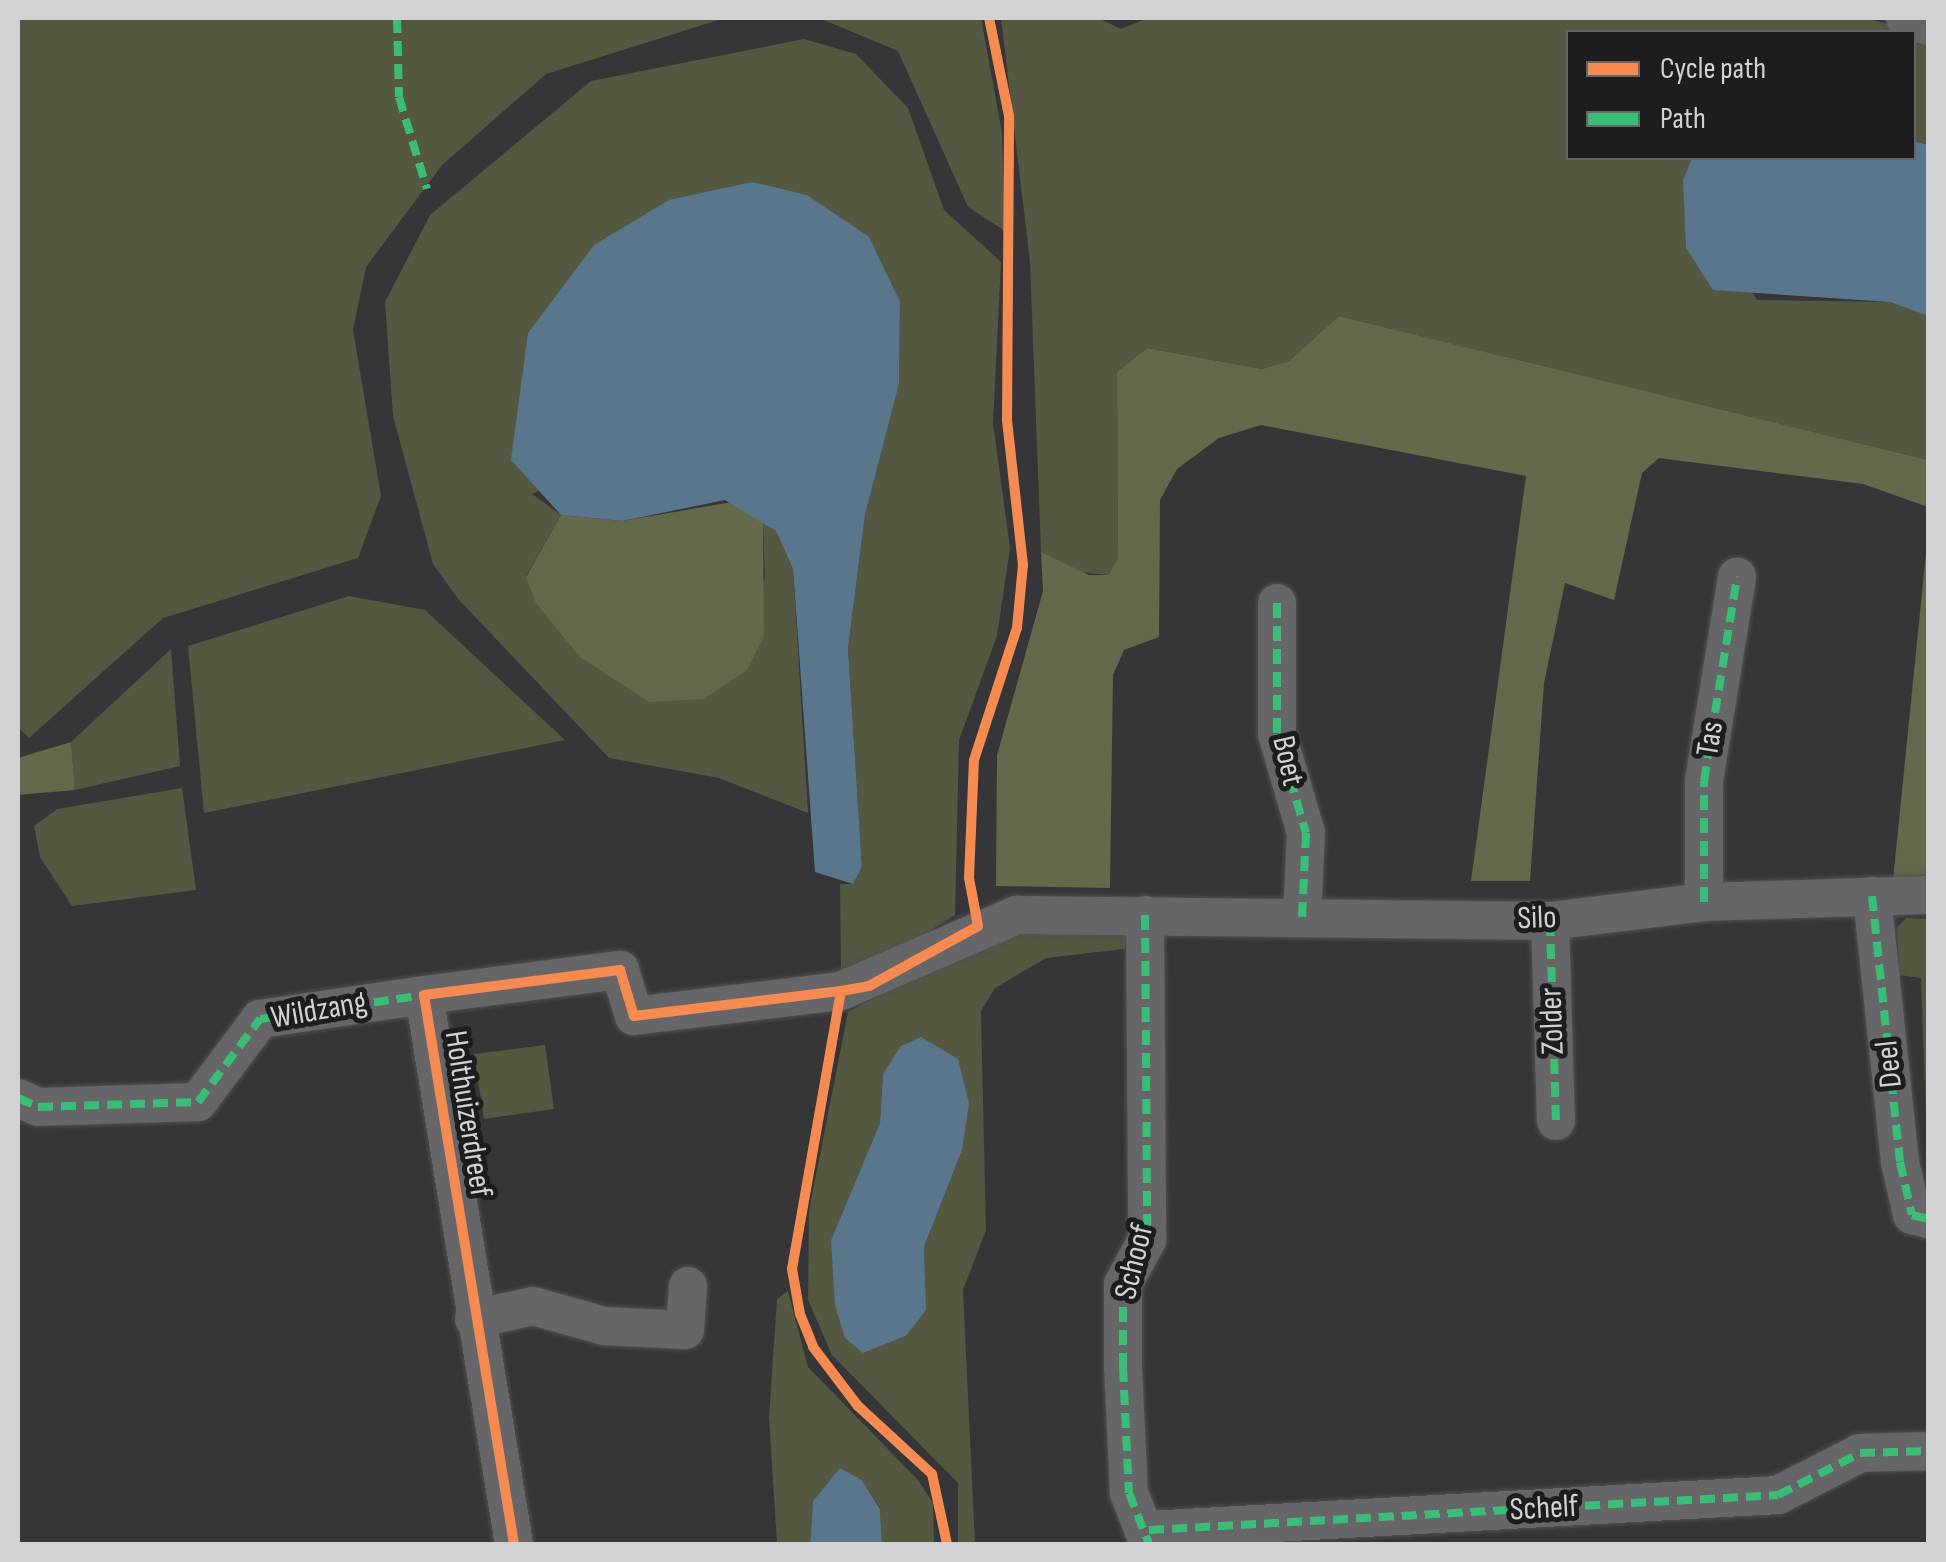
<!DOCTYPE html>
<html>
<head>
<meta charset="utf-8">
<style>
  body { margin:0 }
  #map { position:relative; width:1946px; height:1562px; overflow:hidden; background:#363537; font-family:"Sofia Sans Condensed",sans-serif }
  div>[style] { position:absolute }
  .green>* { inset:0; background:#545841 }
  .forest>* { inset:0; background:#64694b }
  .water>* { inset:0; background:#59768c }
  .roads { filter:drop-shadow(0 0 2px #515152) drop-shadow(0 0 2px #515152) }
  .minor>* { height:38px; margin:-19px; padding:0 19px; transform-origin:19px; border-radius:19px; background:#666668 }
  .quiet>* { height:8px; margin-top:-4px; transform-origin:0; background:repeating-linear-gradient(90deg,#3abd76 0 15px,transparent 0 23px) }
  .cycleway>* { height:10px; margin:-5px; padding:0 5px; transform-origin:5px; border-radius:5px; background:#f68b52 }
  span { translate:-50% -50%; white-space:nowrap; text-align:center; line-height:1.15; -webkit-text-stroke:10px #1d1c1e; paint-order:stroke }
  .street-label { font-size:32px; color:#d2d1d3 }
  .frame { position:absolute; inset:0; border:20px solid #d2d1d3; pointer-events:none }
  .legend { position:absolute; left:1566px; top:30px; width:350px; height:130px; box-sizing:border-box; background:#1d1c1e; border:2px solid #656466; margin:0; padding:12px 18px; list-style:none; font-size:30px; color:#d2d1d3 }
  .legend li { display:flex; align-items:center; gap:20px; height:50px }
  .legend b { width:50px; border:2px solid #656466 }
</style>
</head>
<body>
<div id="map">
  <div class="green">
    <div style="clip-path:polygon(18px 18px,725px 18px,546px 74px,442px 165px,366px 267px,353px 330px,381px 496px,358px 558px,163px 618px,29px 738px,18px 727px)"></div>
    <div style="clip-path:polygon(819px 18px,981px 18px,1002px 133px,1005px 231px,968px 207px,898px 51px)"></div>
    <div style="clip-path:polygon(1001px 18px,1098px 18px,1121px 29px,1148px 18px,1867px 18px,1912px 32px,1568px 32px,1568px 158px,1692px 158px,1683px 180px,1757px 300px,1890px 302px,1928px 316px,1928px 460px,1339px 316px,1289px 361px,1262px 369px,1147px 348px,1117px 372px,1118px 558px,1108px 575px,1070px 571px,1041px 552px,1030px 262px)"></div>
    <div style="clip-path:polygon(1914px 33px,1928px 38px,1928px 145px,1914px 141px)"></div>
    <div style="clip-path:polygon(804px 39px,856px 54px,908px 108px,944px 210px,1001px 262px,993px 423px,1010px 548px,997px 636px,959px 740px,955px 915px,867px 970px,841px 970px,840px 884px,853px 884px,862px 867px,848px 648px,865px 515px,899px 384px,900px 302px,532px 494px,561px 515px,526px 576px,765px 580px,763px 521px,776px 531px,793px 569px,808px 813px,719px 778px,609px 758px,459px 600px,433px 564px,393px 416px,385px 302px,430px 215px,591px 81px)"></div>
    <div style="clip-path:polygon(349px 596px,425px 610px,565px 740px,204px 813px,188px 646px)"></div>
    <div style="clip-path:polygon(171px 649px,180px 766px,75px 790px,71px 742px)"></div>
    <div style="clip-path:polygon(182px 788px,196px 890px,72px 906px,40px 857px,34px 826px,57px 809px)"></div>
    <div style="clip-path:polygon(1906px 918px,1928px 919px,1928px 1167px,1921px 978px,1899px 975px,1897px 927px)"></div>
    <div style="clip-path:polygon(evenodd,1001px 929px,1126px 932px,1125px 949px,1046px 958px,995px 988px,981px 1011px,986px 1230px,963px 1290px,975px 1544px,958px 1544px,958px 1483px,832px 1355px,808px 1300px,809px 1211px,848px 1012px,1001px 929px,883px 1074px,962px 1150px,924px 1247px,925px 1310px,906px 1336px,863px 1353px,831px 1240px,880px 1123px,883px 1074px)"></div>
    <div style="clip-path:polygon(545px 1045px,554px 1109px,484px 1119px,474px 1054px)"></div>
    <div style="clip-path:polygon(788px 1291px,808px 1367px,918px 1480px,933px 1503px,934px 1544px,882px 1544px,880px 1508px,862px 1480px,840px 1469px,813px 1501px,810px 1544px,777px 1544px,769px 1417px,777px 1299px)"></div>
  </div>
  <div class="forest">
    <div style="clip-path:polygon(1339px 316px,1928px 460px,1928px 507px,1863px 484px,1659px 458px,1642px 473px,1614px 600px,1565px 583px,1544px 683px,1530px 881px,1471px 881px,1526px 476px,1261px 425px,1219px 438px,1177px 469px,1160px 500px,1159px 637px,1124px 650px,1113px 675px,1110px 888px,996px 886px,997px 755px,1043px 591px,1041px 552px,1089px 575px,1108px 575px,1118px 558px,1117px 372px,1147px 348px,1262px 369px,1289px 361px)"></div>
    <div style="clip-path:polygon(738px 501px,763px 521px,764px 635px,747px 670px,704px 699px,649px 702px,580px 657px,536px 603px,526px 577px,561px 515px,622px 521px)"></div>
    <div style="clip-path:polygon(1928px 533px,1928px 878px,1893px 880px)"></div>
    <div style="clip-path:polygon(71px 742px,75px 790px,18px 795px,18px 758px)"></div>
  </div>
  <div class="water">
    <div style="clip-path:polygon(1914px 141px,1928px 145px,1928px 316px,1890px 302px,1713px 290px,1686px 248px,1683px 180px,1692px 158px,1914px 158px)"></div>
    <div style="clip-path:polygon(752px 182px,807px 195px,869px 237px,900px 302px,899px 384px,865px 515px,848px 648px,862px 867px,853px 884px,815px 872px,793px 569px,776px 531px,725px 500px,622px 521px,561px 515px,511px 460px,528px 333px,594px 245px,669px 200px)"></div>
    <div style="clip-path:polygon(921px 1037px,958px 1059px,969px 1103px,962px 1150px,924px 1247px,926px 1310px,906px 1336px,863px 1353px,845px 1338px,835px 1305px,831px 1240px,880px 1123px,883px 1074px,901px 1046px)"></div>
    <div style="clip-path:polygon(840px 1468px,862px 1480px,880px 1509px,882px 1544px,810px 1544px,813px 1501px)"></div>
  </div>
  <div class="roads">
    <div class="minor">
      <div style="left:1905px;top:18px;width:24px;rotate:19deg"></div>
      <div style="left:1277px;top:603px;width:131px;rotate:90deg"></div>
      <div style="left:1277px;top:734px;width:103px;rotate:73.7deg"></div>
      <div style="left:1306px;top:833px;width:84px;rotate:92.7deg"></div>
      <div style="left:1872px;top:896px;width:267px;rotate:84deg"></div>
      <div style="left:1900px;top:1162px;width:54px;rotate:77.2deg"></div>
      <div style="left:1912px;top:1215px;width:16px;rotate:14deg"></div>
      <div style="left:1704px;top:902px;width:121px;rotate:-90deg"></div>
      <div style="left:1704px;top:781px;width:207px;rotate:-80.8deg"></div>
      <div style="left:1145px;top:915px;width:325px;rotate:89.6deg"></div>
      <div style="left:1147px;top:1240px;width:50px;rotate:118.6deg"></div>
      <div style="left:1123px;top:1284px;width:83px;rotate:90deg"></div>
      <div style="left:1123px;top:1367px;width:126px;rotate:87.3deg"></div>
      <div style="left:1129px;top:1493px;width:55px;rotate:68.6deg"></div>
      <div style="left:1550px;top:921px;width:200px;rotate:88.3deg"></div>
      <div style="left:18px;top:1098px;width:22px;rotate:24deg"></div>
      <div style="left:38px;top:1107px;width:160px;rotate:-1.8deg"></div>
      <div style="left:198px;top:1102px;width:104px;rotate:-53.2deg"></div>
      <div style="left:260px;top:1019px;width:166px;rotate:-8.3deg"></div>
      <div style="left:474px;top:1319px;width:60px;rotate:-12.4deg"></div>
      <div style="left:533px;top:1306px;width:74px;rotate:15.7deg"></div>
      <div style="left:604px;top:1326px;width:81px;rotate:2.8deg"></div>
      <div style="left:685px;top:1330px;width:44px;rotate:-86.1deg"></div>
      <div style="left:1149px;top:1530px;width:630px;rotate:-3.18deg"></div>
      <div style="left:1778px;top:1495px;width:92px;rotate:-27.1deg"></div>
      <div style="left:1860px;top:1453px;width:68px;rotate:-1.7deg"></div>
      <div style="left:514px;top:1544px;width:556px;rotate:-99.31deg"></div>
      <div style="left:424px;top:995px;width:198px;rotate:-7.3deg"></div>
      <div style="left:620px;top:970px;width:48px;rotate:73.1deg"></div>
      <div style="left:634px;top:1016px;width:209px;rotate:-6.9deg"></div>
      <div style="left:841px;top:991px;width:192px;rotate:-23.4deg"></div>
      <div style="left:1017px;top:915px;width:533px;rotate:0.64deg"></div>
      <div style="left:1550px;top:921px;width:155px;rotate:-7deg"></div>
      <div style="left:1704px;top:902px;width:224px;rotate:-1.8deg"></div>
    </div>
  </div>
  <div class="quiet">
    <div style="left:397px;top:18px;width:79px;rotate:88.5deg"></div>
    <div style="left:399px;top:97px;width:96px;rotate:73.1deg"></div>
    <div style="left:1277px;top:603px;width:131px;rotate:90deg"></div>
    <div style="left:1277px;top:734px;width:103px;rotate:73.7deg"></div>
    <div style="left:1306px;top:833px;width:84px;rotate:92.7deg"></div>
    <div style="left:1872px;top:896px;width:267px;rotate:84deg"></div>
    <div style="left:1900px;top:1162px;width:54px;rotate:77.2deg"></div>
    <div style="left:1912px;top:1215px;width:16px;rotate:14deg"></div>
    <div style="left:1704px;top:902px;width:121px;rotate:-90deg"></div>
    <div style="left:1704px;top:781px;width:207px;rotate:-80.8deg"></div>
    <div style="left:1145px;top:915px;width:325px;rotate:89.6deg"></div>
    <div style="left:1147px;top:1240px;width:50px;rotate:118.6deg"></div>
    <div style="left:1123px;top:1284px;width:83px;rotate:90deg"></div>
    <div style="left:1123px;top:1367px;width:126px;rotate:87.3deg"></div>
    <div style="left:1129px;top:1493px;width:55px;rotate:68.6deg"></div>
    <div style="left:1550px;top:921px;width:200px;rotate:88.3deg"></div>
    <div style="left:18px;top:1098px;width:22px;rotate:24deg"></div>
    <div style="left:38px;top:1107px;width:160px;rotate:-1.8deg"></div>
    <div style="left:198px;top:1102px;width:104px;rotate:-53.2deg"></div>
    <div style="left:260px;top:1019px;width:166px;rotate:-8.3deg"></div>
    <div style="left:1149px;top:1530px;width:630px;rotate:-3.18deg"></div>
    <div style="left:1778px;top:1495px;width:92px;rotate:-27.1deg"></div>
    <div style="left:1860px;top:1453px;width:68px;rotate:-1.7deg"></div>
  </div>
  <div class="cycleway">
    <div style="left:841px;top:991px;width:282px;rotate:100deg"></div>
    <div style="left:792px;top:1269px;width:46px;rotate:79.9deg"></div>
    <div style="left:800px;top:1314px;width:35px;rotate:68deg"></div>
    <div style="left:813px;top:1347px;width:74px;rotate:52.7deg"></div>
    <div style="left:858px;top:1406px;width:100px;rotate:42.6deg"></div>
    <div style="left:932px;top:1474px;width:72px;rotate:77.9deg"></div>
    <div style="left:514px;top:1544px;width:556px;rotate:-99.31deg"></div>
    <div style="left:424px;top:995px;width:198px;rotate:-7.3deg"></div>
    <div style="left:620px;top:970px;width:48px;rotate:73.1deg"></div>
    <div style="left:634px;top:1016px;width:209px;rotate:-6.9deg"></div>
    <div style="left:841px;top:991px;width:28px;rotate:-10deg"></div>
    <div style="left:869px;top:986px;width:124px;rotate:-28.8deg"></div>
    <div style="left:978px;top:926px;width:49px;rotate:-100.6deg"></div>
    <div style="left:969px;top:878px;width:118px;rotate:-87.6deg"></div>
    <div style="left:974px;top:760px;width:139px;rotate:-72deg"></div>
    <div style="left:1017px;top:628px;width:63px;rotate:-84.6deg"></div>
    <div style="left:1023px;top:565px;width:145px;rotate:-96.3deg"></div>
    <div style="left:1007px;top:421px;width:305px;rotate:-89.6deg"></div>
    <div style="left:1009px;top:116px;width:100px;rotate:-101.5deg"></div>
  </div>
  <div class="street-label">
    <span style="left:1711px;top:739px;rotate:-81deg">Tas</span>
    <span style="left:1287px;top:761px;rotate:77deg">Boet</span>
    <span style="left:1537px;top:919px;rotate:-2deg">Silo</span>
    <span style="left:319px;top:1011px;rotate:-10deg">Wildzang</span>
    <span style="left:1553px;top:1021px;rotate:-92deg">Zolder</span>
    <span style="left:1890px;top:1064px;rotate:-96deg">Deel</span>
    <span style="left:467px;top:1114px;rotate:81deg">Holthuizerdreef</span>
    <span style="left:1135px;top:1262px;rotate:-76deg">Schoof</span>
    <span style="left:1544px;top:1509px;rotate:-3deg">Schelf</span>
  </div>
  <div class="frame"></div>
  <ul class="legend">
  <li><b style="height:12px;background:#f68b52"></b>Cycle path</li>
  <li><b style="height:12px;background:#3abd76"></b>Path</li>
  </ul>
</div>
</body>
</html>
